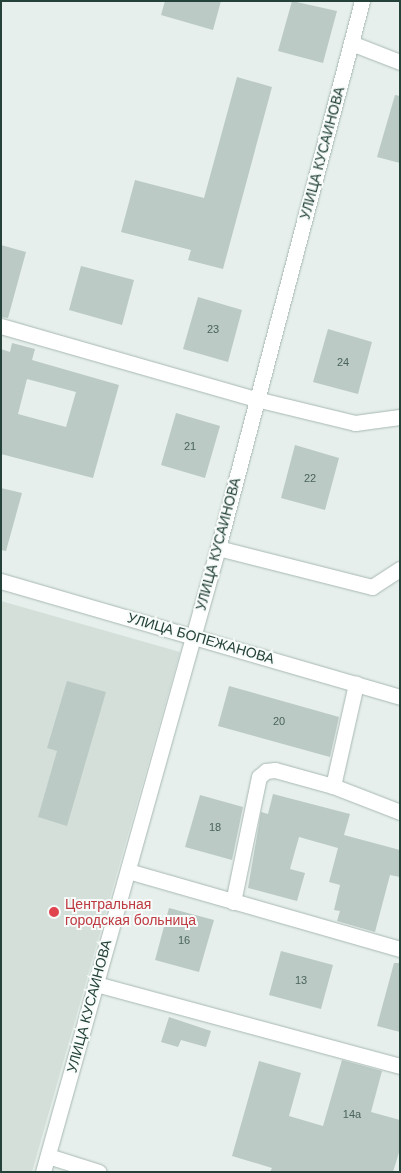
<!DOCTYPE html>
<html>
<head>
<meta charset="utf-8">
<style>
  body { margin:0 }
  #map { position:relative; width:401px; height:1173px; overflow:hidden; background:#e6efeb; font-family:Helvetica,sans-serif }
  div>[style] { position:absolute }
  .built>* { inset:0; background:#d4dfda }
  .building>* { inset:0; background:#bbcac4 }
  .roads { filter:drop-shadow(0 0 1px #a8b8b2) drop-shadow(0 0 1px #a8b8b2) }
  .minor>* { height:15px; margin:-7.5px; padding:0 7.5px; transform-origin:7.5px; border-radius:7.5px; background:#fff }
  .tertiary>* { height:15px; margin:-7.5px; padding:0 7.5px; transform-origin:7.5px; border-radius:7.5px; background:#fff }
  .dots>* { width:14px; height:14px; translate:-50% -50%; box-sizing:border-box; border:2px solid #f7fbf9; border-radius:50% }
  span { translate:-50% -50%; white-space:nowrap; text-align:center; line-height:1.15; -webkit-text-stroke:4px #f7fbf9; paint-order:stroke }
  .number-label { font-size:11px; color:#4a645c }
  .number-label span { -webkit-text-stroke-width:0 }
  .street-label { font-size:14px; color:#24423a }
  .health-label { font-size:14px; color:#be3a42 }
  .left { translate:0 -50%; text-align:left }
  .frame { position:absolute; inset:0; border:2px solid #24423a; pointer-events:none }
</style>
</head>
<body>
<div id="map">
  <div class="built">
    <div style="clip-path:polygon(1px 601px,180px 652px,32px 1172px,1px 1172px)"></div>
  </div>
  <div class="building">
    <div style="clip-path:polygon(165px 1px,221px 1px,213px 30px,161px 15px)"></div>
    <div style="clip-path:polygon(292px 1px,337px 11px,323px 63px,278px 51px)"></div>
    <div style="clip-path:polygon(237px 77px,272px 87px,223px 269px,188px 260px,191px 250px,121px 232px,135px 180px,204px 198px)"></div>
    <div style="clip-path:polygon(395px 95px,400px 96px,400px 163px,377px 157px)"></div>
    <div style="clip-path:polygon(1px 245px,26px 252px,8px 318px,1px 317px)"></div>
    <div style="clip-path:polygon(81px 266px,134px 280px,122px 325px,69px 310px)"></div>
    <div style="clip-path:polygon(198px 297px,242px 310px,228px 362px,183px 349px)"></div>
    <div style="clip-path:polygon(328px 329px,372px 342px,358px 394px,313px 382px)"></div>
    <div style="clip-path:polygon(evenodd,12px 343px,35px 349px,32px 360px,119px 385px,93px 478px,1px 454px,1px 349px,10px 352px,12px 343px,27px 379px,76px 392px,66px 427px,18px 414px,27px 379px)"></div>
    <div style="clip-path:polygon(176px 413px,220px 426px,205px 478px,161px 465px)"></div>
    <div style="clip-path:polygon(295px 445px,339px 458px,325px 510px,281px 498px)"></div>
    <div style="clip-path:polygon(1px 488px,22px 493px,6px 551px,1px 550px)"></div>
    <div style="clip-path:polygon(67px 681px,106px 692px,67px 826px,38px 817px,57px 751px,47px 748px)"></div>
    <div style="clip-path:polygon(229px 686px,339px 717px,330px 757px,218px 726px)"></div>
    <div style="clip-path:polygon(273px 794px,350px 814px,344px 835px,400px 850px,400px 877px,390px 875px,375px 932px,337px 921px,340px 911px,334px 910px,340px 885px,329px 882px,338px 848px,299px 837px,290px 869px,305px 873px,297px 901px,248px 888px,261px 812px,268px 814px)"></div>
    <div style="clip-path:polygon(200px 795px,243px 807px,232px 860px,185px 847px)"></div>
    <div style="clip-path:polygon(169px 908px,214px 920px,199px 972px,155px 960px)"></div>
    <div style="clip-path:polygon(281px 951px,333px 965px,321px 1009px,269px 995px)"></div>
    <div style="clip-path:polygon(394px 963px,400px 963px,400px 1032px,377px 1026px)"></div>
    <div style="clip-path:polygon(169px 1017px,211px 1031px,206px 1047px,181px 1040px,178px 1047px,161px 1042px)"></div>
    <div style="clip-path:polygon(342px 1060px,382px 1071px,371px 1112px,400px 1120px,400px 1149px,393px 1172px,270px 1172px,272px 1168px,232px 1156px,259px 1061px,301px 1073px,289px 1116px,323px 1126px)"></div>
  </div>
  <div class="roads">
    <div class="minor">
      <div style="left:351px;top:43px;width:53px;rotate:21.2deg"></div>
      <div style="left:1px;top:326px;width:265px;rotate:16deg"></div>
      <div style="left:256px;top:399px;width:102px;rotate:13.6deg"></div>
      <div style="left:355px;top:423px;width:45px;rotate:-7.6deg"></div>
      <div style="left:218px;top:548px;width:159px;rotate:14.2deg"></div>
      <div style="left:372px;top:587px;width:33px;rotate:-33deg"></div>
      <div style="left:333px;top:786px;width:105px;rotate:-77.3deg"></div>
      <div style="left:128px;top:871px;width:283px;rotate:16deg"></div>
      <div style="left:233px;top:902px;width:128px;rotate:-78.3deg"></div>
      <div style="left:259px;top:777px;width:9px;rotate:-41deg"></div>
      <div style="left:266px;top:771px;width:9px;rotate:-6deg"></div>
      <div style="left:275px;top:770px;width:60px;rotate:15.4deg"></div>
      <div style="left:333px;top:786px;width:72px;rotate:21.2deg"></div>
      <div style="left:96px;top:984px;width:315px;rotate:15.1deg"></div>
      <div style="left:48px;top:1156px;width:53px;rotate:17.4deg"></div>
      <div style="left:43px;top:1172px;width:648px;rotate:-74.33deg"></div>
      <div style="left:218px;top:548px;width:566px;rotate:-75.25deg"></div>
    </div>
    <div class="tertiary">
      <div style="left:1px;top:581px;width:416px;rotate:16.2deg"></div>
    </div>
  </div>
  <div class="dots">
    <div style="left:54px;top:912px;background:#e0444e"></div>
  </div>
  <div class="number-label">
    <span style="left:213px;top:329px">23</span>
    <span style="left:343px;top:362px">24</span>
    <span style="left:190px;top:446px">21</span>
    <span style="left:310px;top:478px">22</span>
    <span style="left:279px;top:721px">20</span>
    <span style="left:215px;top:827px">18</span>
    <span style="left:184px;top:940px">16</span>
    <span style="left:301px;top:980px">13</span>
    <span style="left:352px;top:1114px">14а</span>
  </div>
  <div class="street-label">
    <span style="left:322px;top:153px;rotate:-75deg">УЛИЦА КУСАИНОВА</span>
    <span style="left:218px;top:544px;rotate:-75deg">УЛИЦА КУСАИНОВА</span>
    <span style="left:201px;top:638px;rotate:16deg">УЛИЦА БОПЕЖАНОВА</span>
    <span style="left:89px;top:1006px;rotate:-75deg">УЛИЦА КУСАИНОВА</span>
  </div>
  <div class="health-label">
    <span class="left" style="left:65px;top:912px">Центральная<br>городская больница</span>
  </div>
  <div class="frame"></div>
</div>
</body>
</html>
